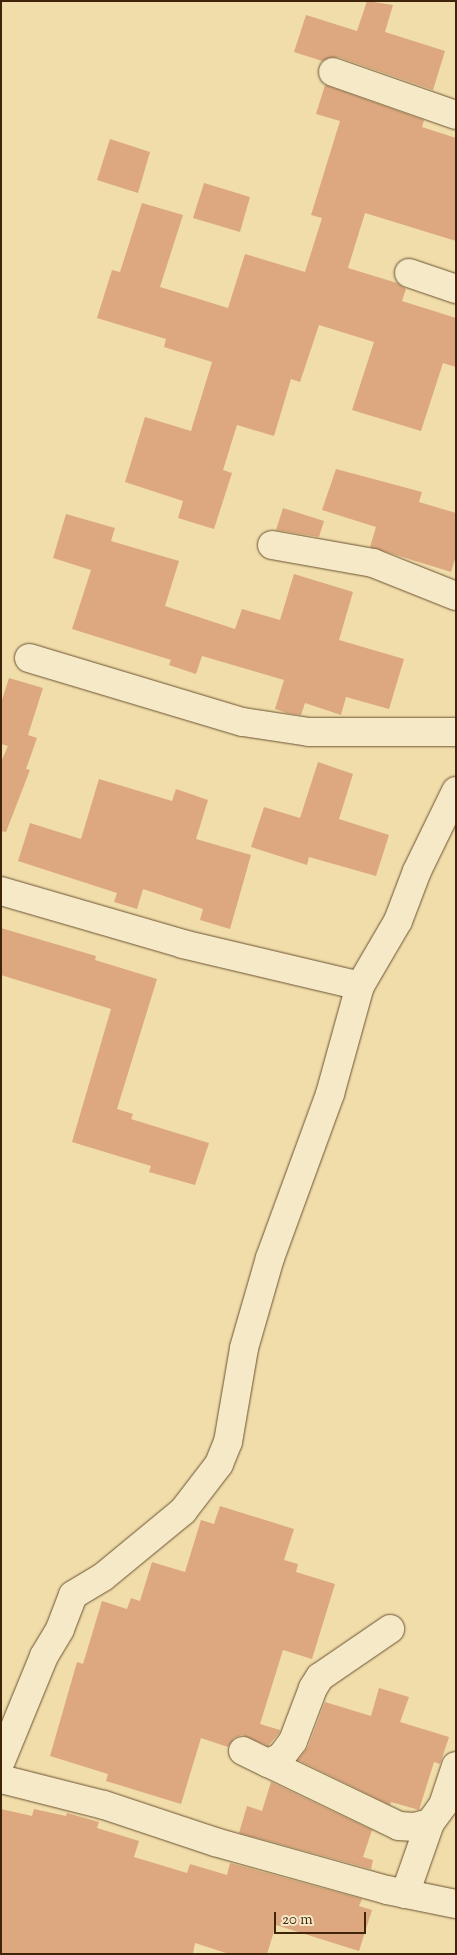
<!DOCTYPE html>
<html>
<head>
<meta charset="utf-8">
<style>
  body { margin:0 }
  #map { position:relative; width:457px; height:1955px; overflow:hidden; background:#f0ddaa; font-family:"Sorts Mill Goudy",serif }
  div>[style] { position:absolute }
  .building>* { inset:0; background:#dda87f }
  .roads { filter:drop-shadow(0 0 1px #6c5232) drop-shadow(0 0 1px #6c5232) }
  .minor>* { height:28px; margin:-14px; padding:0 14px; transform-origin:14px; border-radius:14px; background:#f5e9c8 }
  span { translate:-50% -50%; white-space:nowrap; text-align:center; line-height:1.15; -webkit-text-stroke:4px #f5e9c8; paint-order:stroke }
  .frame { position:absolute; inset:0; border:2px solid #40240a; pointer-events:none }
  .scale { position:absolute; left:274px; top:1912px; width:92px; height:22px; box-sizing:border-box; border:2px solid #40240a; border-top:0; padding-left:6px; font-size:15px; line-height:18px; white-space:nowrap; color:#40240a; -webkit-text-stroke:4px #f5e9c8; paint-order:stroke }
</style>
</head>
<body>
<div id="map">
  <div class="building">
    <div style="clip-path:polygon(367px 1px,393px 5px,385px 32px,445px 51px,433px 90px,338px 57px,322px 61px,294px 52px,306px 15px,357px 31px)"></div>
    <div style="clip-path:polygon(325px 85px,424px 120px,422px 127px,456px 138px,456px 241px,365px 213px,348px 268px,397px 283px,406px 289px,402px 301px,456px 318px,456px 367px,443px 363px,421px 431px,352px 410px,374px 342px,319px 325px,300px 382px,291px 379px,274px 436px,237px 425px,223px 470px,232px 473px,214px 529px,178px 518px,183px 501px,125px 482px,145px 417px,191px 431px,212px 362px,164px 347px,166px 339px,97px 318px,112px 270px,120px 272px,142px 203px,183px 215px,160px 287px,228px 308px,245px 254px,305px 272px,322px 218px,311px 215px,340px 121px,316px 114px)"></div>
    <div style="clip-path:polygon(110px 139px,150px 152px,138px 193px,97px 180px)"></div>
    <div style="clip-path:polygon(204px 183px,250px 197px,240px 232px,193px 218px)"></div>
    <div style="clip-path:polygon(336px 469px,422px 492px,419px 502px,456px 513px,456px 556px,451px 572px,370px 547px,376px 527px,322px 510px)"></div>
    <div style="clip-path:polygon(283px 508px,324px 521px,319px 537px,276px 530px)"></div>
    <div style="clip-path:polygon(66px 514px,115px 528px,111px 541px,179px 561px,165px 606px,235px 629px,242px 609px,280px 620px,294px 574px,353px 592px,339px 640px,404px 659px,389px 709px,346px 697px,341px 715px,305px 703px,301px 715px,287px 713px,275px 709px,284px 680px,202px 656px,196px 674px,169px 665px,171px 660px,72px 629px,91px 570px,53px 558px)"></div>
    <div style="clip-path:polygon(9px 678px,43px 688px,28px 735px,37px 738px,26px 769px,30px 770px,6px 832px,1px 831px,1px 762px,8px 746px,1px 744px,1px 703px)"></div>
    <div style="clip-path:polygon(318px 762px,353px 774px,339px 819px,389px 835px,376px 876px,309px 857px,307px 865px,251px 847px,264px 807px,300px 818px)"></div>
    <div style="clip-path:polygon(99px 779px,172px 801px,176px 789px,208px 800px,196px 839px,251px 855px,230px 929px,200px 920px,203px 909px,143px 889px,137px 909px,114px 902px,117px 893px,18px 861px,30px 823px,81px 839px)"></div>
    <div style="clip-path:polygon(1px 928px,96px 956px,95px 960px,157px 979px,117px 1109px,133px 1114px,131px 1119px,209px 1143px,195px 1185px,149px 1172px,151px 1166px,72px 1142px,111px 1009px,1px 975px)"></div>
    <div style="clip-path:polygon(220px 1506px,294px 1529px,284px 1560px,298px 1564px,296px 1572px,335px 1584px,312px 1659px,283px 1650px,260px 1724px,280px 1730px,279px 1733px,268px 1746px,242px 1735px,234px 1738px,228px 1747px,201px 1738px,181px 1804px,106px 1781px,108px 1774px,50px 1756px,77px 1662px,83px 1664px,102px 1601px,127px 1609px,131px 1598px,140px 1601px,152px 1562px,185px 1572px,201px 1520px,214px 1524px)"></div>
    <div style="clip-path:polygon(379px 1688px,409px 1697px,400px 1722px,449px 1737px,440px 1764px,434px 1762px,419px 1810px,391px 1802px,390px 1805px,298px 1760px,308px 1747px,325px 1702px,371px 1716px)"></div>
    <div style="clip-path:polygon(271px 1782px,372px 1830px,363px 1857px,373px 1860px,371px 1869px,239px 1833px,247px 1806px,262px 1811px)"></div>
    <div style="clip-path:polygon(1px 1809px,32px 1816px,34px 1809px,66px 1816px,67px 1813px,99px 1822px,97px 1828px,139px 1841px,134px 1857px,187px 1873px,190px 1864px,227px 1875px,230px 1863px,362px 1899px,359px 1906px,372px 1910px,359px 1951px,276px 1925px,267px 1954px,229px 1954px,195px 1943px,193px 1954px,1px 1954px)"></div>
  </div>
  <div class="roads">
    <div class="minor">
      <div style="left:333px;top:72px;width:130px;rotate:19.3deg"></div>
      <div style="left:409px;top:273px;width:50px;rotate:18.8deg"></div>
      <div style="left:272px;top:545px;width:103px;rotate:10.1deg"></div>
      <div style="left:373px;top:563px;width:89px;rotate:21.7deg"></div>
      <div style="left:29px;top:658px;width:223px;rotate:16.7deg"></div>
      <div style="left:243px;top:722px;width:67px;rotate:8.6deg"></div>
      <div style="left:309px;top:732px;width:147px"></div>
      <div style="left:1px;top:891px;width:190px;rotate:16.2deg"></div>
      <div style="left:183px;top:944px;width:182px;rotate:13.3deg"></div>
      <div style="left:243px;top:1751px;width:28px;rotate:26deg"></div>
      <div style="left:268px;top:1763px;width:14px;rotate:-25deg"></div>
      <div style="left:281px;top:1757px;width:20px;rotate:-53deg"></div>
      <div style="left:293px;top:1741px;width:57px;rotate:-69.3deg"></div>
      <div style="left:313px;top:1688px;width:13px;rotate:-58deg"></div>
      <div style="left:320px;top:1677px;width:85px;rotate:-34.4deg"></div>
      <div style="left:1px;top:1761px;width:113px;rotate:-67.7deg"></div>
      <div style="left:44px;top:1656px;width:31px;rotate:-59deg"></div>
      <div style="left:60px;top:1629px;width:36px;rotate:-69deg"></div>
      <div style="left:73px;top:1595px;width:35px;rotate:-31deg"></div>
      <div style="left:103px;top:1577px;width:104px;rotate:-39.5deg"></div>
      <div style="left:183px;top:1511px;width:59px;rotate:-52.5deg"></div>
      <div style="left:219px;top:1464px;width:24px;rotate:-68deg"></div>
      <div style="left:228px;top:1442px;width:95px;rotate:-80.3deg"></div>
      <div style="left:244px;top:1348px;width:94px;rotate:-73.9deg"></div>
      <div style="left:270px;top:1258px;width:175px;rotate:-69.9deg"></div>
      <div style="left:330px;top:1094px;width:112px;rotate:-74.5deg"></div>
      <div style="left:360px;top:986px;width:75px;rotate:-59.7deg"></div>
      <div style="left:398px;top:921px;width:53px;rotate:-69.2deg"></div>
      <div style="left:417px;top:871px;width:89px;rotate:-64deg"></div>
      <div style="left:268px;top:1763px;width:145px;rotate:25.7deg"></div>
      <div style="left:399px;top:1826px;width:15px;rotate:4deg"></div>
      <div style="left:414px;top:1827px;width:16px;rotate:-14deg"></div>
      <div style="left:430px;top:1823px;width:22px;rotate:-54deg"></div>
      <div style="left:443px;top:1805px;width:41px;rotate:-71.6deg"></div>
      <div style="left:1px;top:1779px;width:106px;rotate:14.2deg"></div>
      <div style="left:104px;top:1805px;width:117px;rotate:18.4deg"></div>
      <div style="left:215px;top:1842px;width:179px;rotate:15.6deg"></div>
      <div style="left:387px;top:1890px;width:70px;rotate:11.5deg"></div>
      <div style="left:405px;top:1894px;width:75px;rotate:-70.6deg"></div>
    </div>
  </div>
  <div class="frame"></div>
  <div class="scale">20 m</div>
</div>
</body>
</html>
